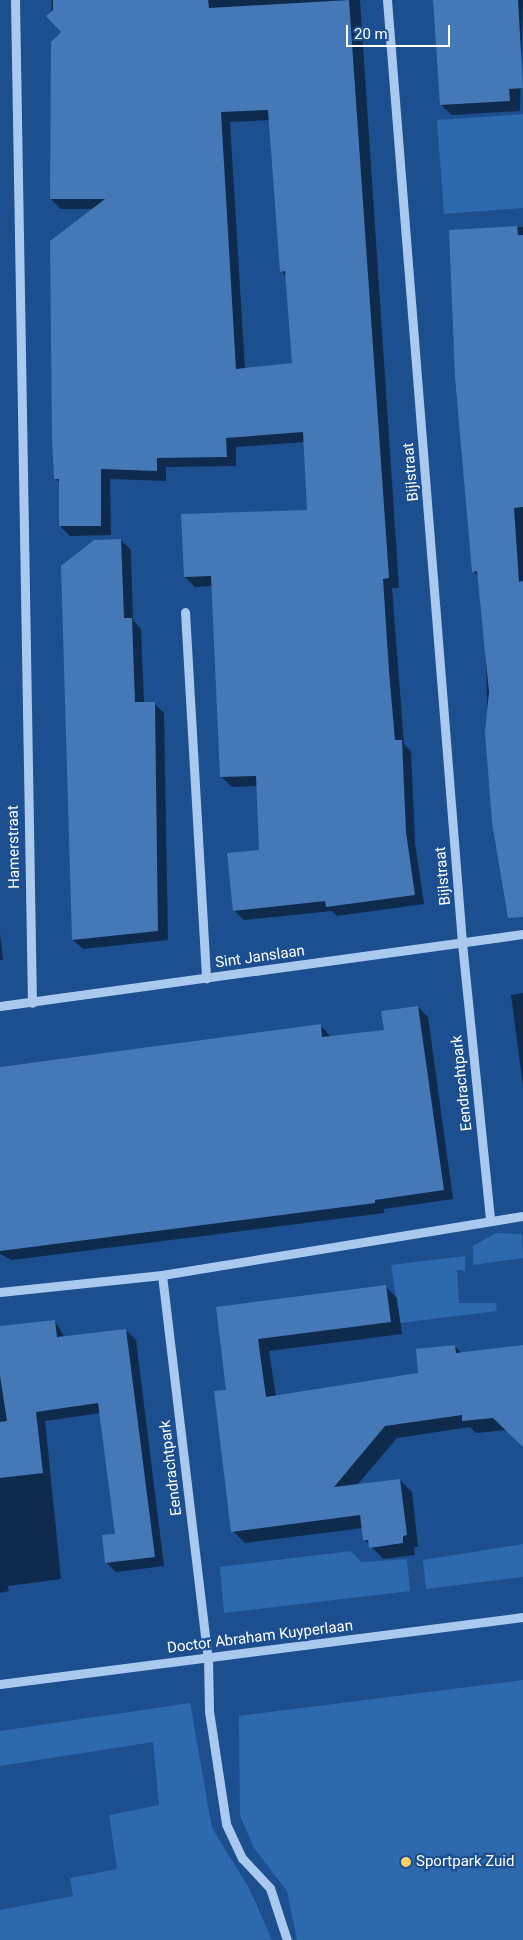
<!DOCTYPE html>
<html>
<head>
<meta charset="utf-8">
<style>
  body { margin:0 }
  #map { position:relative; width:523px; height:1940px; overflow:hidden; background:#1b4f8f; font-family:Roboto,sans-serif }
  div>[style] { position:absolute }
  .green>* { inset:0; background:#2e69ad }
  .shadow>* { inset:0; background:#0007 }
  .building>* { inset:0; background:#4478b7 }
  .minor>* { height:9px; margin:-4.5px; padding:0 4.5px; transform-origin:4.5px; border-radius:4.5px; background:#a9c9ee }
  .dots>* { width:14px; height:14px; translate:-50% -50%; box-sizing:border-box; border:2px solid #1b4f8f; border-radius:50% }
  span { translate:-50% -50%; white-space:nowrap; text-align:center; line-height:1.15; -webkit-text-stroke:4.5px #1b4f8f; paint-order:stroke }
  .street-label { font-size:15px; color:#fff }
  .poi-label { font-size:15px; color:#fff }
  .left { translate:0 -50%; text-align:left }
  .scale { position:absolute; left:346px; top:25px; width:104px; height:22px; box-sizing:border-box; border:2px solid #fff; border-top:0; padding-left:6px; font-size:15px; line-height:18px; white-space:nowrap; color:#fff; -webkit-text-stroke:4px #1b4f8f; paint-order:stroke }
</style>
</head>
<body>
<div id="map">
  <div class="green">
    <div style="clip-path:polygon(523px 114px,523px 208px,444px 214px,437px 120px)"></div>
    <div style="clip-path:polygon(496px 1233px,522px 1234px,523px 1258px,473px 1265px,473px 1246px)"></div>
    <div style="clip-path:polygon(465px 1256px,465px 1271px,457px 1270px,459px 1303px,496px 1303px,497px 1311px,400px 1323px,391px 1265px)"></div>
    <div style="clip-path:polygon(523px 1544px,523px 1577px,426px 1589px,423px 1560px)"></div>
    <div style="clip-path:polygon(351px 1551px,361px 1562px,407px 1559px,410px 1591px,224px 1613px,220px 1567px)"></div>
    <div style="clip-path:polygon(523px 1680px,523px 1940px,297px 1940px,287px 1891px,254px 1848px,240px 1816px,239px 1716px)"></div>
    <div style="clip-path:polygon(190px 1703px,212px 1828px,249px 1888px,272px 1940px,0 1940px,0 1910px,73px 1896px,70px 1878px,117px 1869px,109px 1815px,159px 1805px,153px 1742px,0 1766px,0 1731px)"></div>
  </div>
  <div class="shadow">
    <div style="clip-path:polygon(evenodd,52px 0,360px 0,399px 588px,392px 588px,404px 744px,411px 751px,415px 843px,424px 904px,337px 916px,332px 911px,244px 920px,234px 910px,260px 851px,258px 786px,232px 787px,222px 777px,212px 586px,195px 587px,185px 577px,309px 511px,305px 442px,236px 447px,236px 466px,166px 467px,166px 481px,110px 479px,111px 535px,70px 536px,60px 526px,60px 483px,55px 478px,94px 209px,61px 209px,51px 199px,63px 32px,51px 20px,52px 0,270px 120px,281px 271px,287px 277px,294px 364px,245px 369px,230px 122px,270px 120px)"></div>
    <div style="clip-path:polygon(435px 0,523px 0,520px 111px,452px 115px,441px 105px)"></div>
    <div style="clip-path:polygon(523px 227px,523px 891px,489px 764px,485px 631px,479px 577px,473px 571px,451px 232px)"></div>
    <div style="clip-path:polygon(121px 540px,131px 550px,133px 620px,141px 629px,144px 703px,154px 703px,164px 713px,168px 940px,83px 949px,73px 940px)"></div>
    <div style="clip-path:polygon(0 933px,3px 960px,0 960px)"></div>
    <div style="clip-path:polygon(523px 993px,523px 1086px,511px 995px)"></div>
    <div style="clip-path:polygon(418px 1007px,428px 1017px,453px 1199px,384px 1209px,384px 1213px,12px 1260px,0 1254px,0 1067px,321px 1026px,331px 1037px,385px 1031px)"></div>
    <div style="clip-path:polygon(385px 1286px,397px 1298px,402px 1334px,269px 1351px,276px 1397px,420px 1374px,455px 1346px,462px 1354px,523px 1346px,523px 1444px,507px 1430px,476px 1433px,470px 1427px,397px 1438px,357px 1485px,400px 1480px,412px 1492px,418px 1547px,414px 1547px,415px 1555px,383px 1559px,365px 1540px,363px 1528px,245px 1543px,233px 1531px,227px 1391px,217px 1308px)"></div>
    <div style="clip-path:polygon(55px 1321px,65px 1338px,126px 1330px,136px 1340px,164px 1566px,116px 1572px,107px 1563px,116px 1535px,101px 1413px,45px 1421px,61px 1579px,8px 1586px,9px 1591px,0 1593px,0 1328px)"></div>
  </div>
  <div class="building">
    <div style="clip-path:polygon(evenodd,53px 0,208px 0,209px 8px,349px 0,389px 578px,383px 579px,389px 671px,395px 740px,402px 740px,406px 832px,415px 895px,326px 907px,325px 901px,233px 911px,227px 853px,259px 850px,256px 776px,220px 777px,211px 576px,184px 577px,181px 514px,307px 510px,303px 432px,226px 438px,227px 457px,157px 458px,157px 471px,101px 469px,101px 526px,59px 526px,59px 479px,54px 479px,52px 438px,50px 241px,105px 199px,50px 199px,51px 42px,61px 32px,46px 16px,53px 10px,53px 0,268px 110px,280px 272px,285px 271px,292px 363px,236px 369px,221px 112px,268px 110px)"></div>
    <div style="clip-path:polygon(433px 0,518px 0,523px 88px,509px 89px,510px 101px,440px 105px)"></div>
    <div style="clip-path:polygon(517px 226px,518px 235px,523px 235px,523px 507px,514px 508px,519px 582px,523px 581px,523px 917px,508px 918px,492px 823px,485px 733px,489px 692px,477px 571px,472px 572px,455px 377px,449px 230px)"></div>
    <div style="clip-path:polygon(121px 539px,124px 618px,132px 618px,135px 702px,155px 702px,158px 931px,72px 940px,61px 566px,94px 540px)"></div>
    <div style="clip-path:polygon(418px 1006px,444px 1190px,375px 1200px,375px 1203px,0 1251px,0 1067px,321px 1024px,322px 1037px,384px 1030px,381px 1011px)"></div>
    <div style="clip-path:polygon(386px 1285px,391px 1322px,258px 1339px,266px 1397px,418px 1373px,416px 1349px,455px 1345px,456px 1353px,523px 1345px,523px 1447px,493px 1418px,462px 1421px,462px 1415px,385px 1426px,334px 1487px,400px 1479px,407px 1535px,403px 1536px,403px 1543px,369px 1548px,368px 1540px,363px 1540px,360px 1515px,231px 1532px,214px 1391px,226px 1390px,216px 1307px)"></div>
    <div style="clip-path:polygon(55px 1320px,57px 1337px,126px 1329px,155px 1557px,105px 1563px,102px 1535px,115px 1534px,98px 1403px,36px 1412px,43px 1473px,0 1478px,0 1422px,7px 1421px,0 1376px,0 1326px)"></div>
  </div>
  <div class="minor">
    <div style="left:15px;top:0;width:1003px;rotate:89.03deg"></div>
    <div style="left:387px;top:0;width:946px;rotate:85.45deg"></div>
    <div style="left:462px;top:943px;width:278px;rotate:84.2deg"></div>
    <div style="left:185px;top:612px;width:367px;rotate:86.7deg"></div>
    <div style="left:0;top:1006px;width:528px;rotate:-7.84deg"></div>
    <div style="left:162px;top:1275px;width:386px;rotate:83.2deg"></div>
    <div style="left:208px;top:1658px;width:53px;rotate:88.9deg"></div>
    <div style="left:209px;top:1711px;width:114px;rotate:81.4deg"></div>
    <div style="left:226px;top:1824px;width:38px;rotate:65deg"></div>
    <div style="left:242px;top:1858px;width:41px;rotate:47deg"></div>
    <div style="left:270px;top:1888px;width:55px;rotate:71.9deg"></div>
    <div style="left:0;top:1292px;width:163px;rotate:-6deg"></div>
    <div style="left:162px;top:1275px;width:366px;rotate:-9.3deg"></div>
    <div style="left:0;top:1684px;width:527px;rotate:-7.3deg"></div>
  </div>
  <div class="dots">
    <div style="left:406px;top:1862px;background:#ffd166"></div>
  </div>
  <div class="street-label">
    <span style="left:411px;top:472px;rotate:-95deg">Bijlstraat</span>
    <span style="left:14px;top:847px;rotate:-91deg">Hamerstraat</span>
    <span style="left:443px;top:876px;rotate:-95deg">Bijlstraat</span>
    <span style="left:260px;top:957px;rotate:-8deg">Sint Janslaan</span>
    <span style="left:462px;top:1083px;rotate:-96deg">Eendrachtpark</span>
    <span style="left:171px;top:1468px;rotate:-97deg">Eendrachtpark</span>
    <span style="left:260px;top:1637px;rotate:-7deg">Doctor Abraham Kuyperlaan</span>
  </div>
  <div class="poi-label">
    <span class="left" style="left:416px;top:1862px">Sportpark Zuid</span>
  </div>
  <div class="scale">20 m</div>
</div>
</body>
</html>
